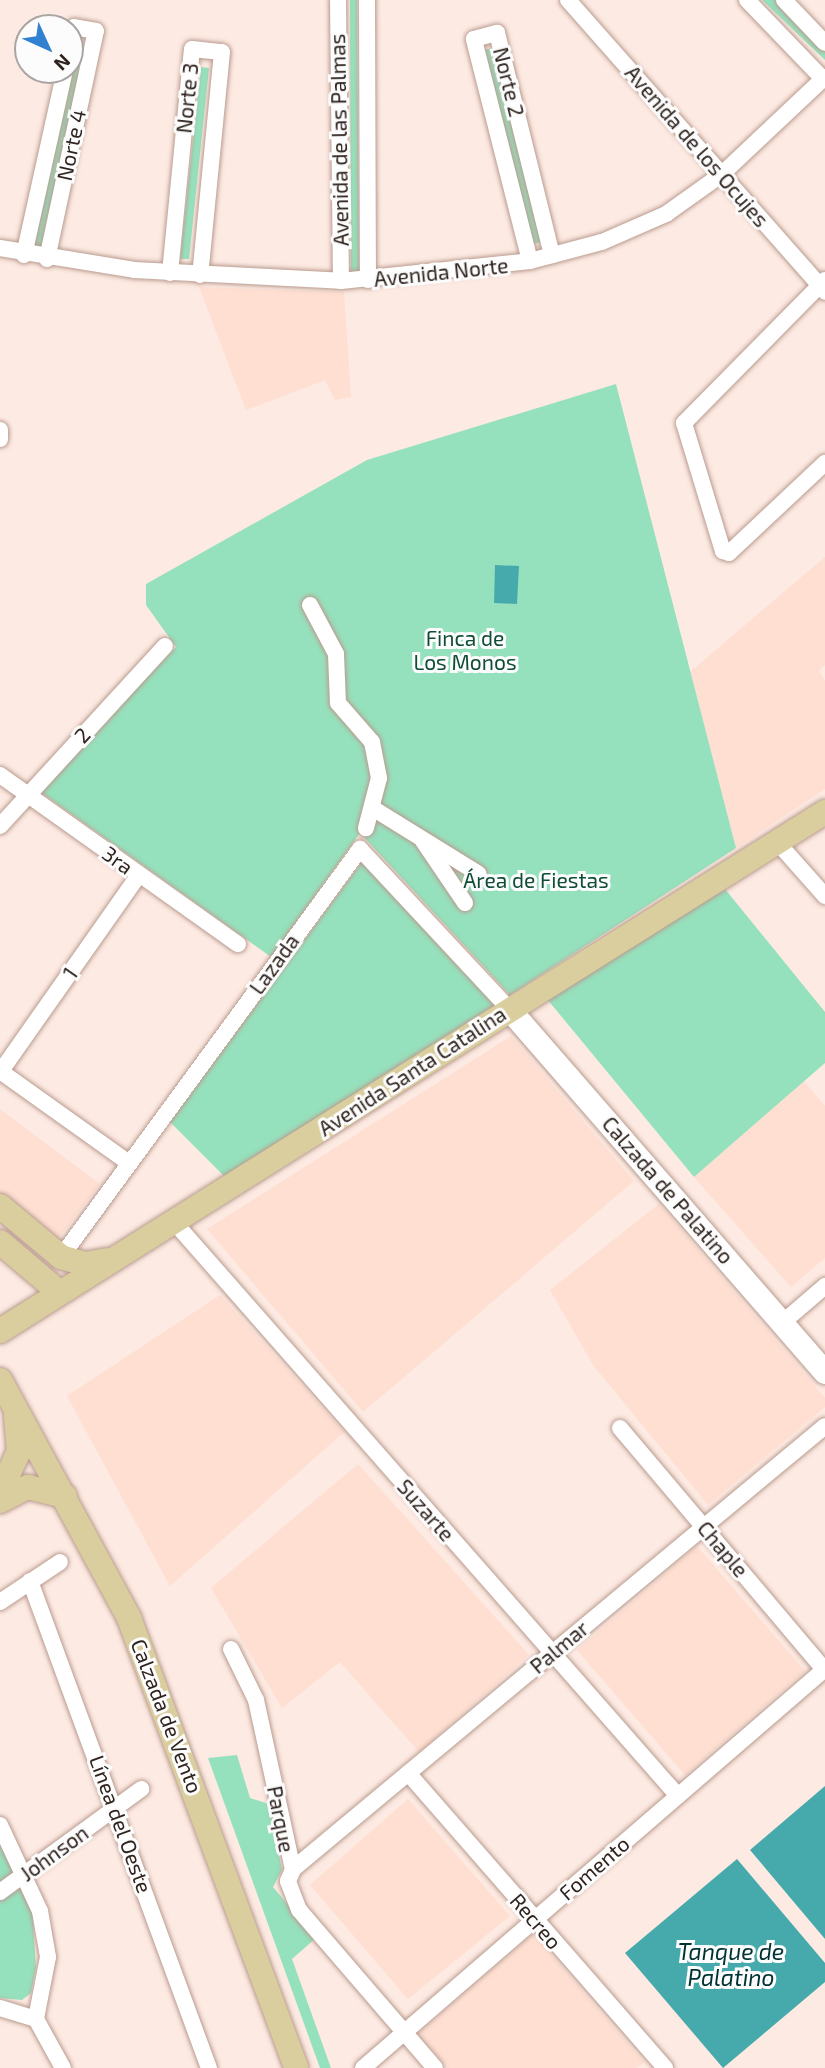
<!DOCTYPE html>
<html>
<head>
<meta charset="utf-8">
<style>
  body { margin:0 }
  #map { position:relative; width:825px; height:2068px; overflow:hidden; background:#fdeae2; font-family:"Exo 2",sans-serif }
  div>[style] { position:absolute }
  .built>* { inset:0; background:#fedfd2 }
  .green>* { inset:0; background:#96e1bd }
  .water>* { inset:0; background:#46aaac }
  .roads { filter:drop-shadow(0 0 2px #b99b8f) drop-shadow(0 0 2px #b99b8f) }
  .street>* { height:16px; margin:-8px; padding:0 8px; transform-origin:8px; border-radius:8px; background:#fff }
  .secondary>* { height:23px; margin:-11.5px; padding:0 11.5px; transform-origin:11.5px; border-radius:11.5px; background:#fff }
  .primary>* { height:24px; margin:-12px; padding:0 12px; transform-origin:12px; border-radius:12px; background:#dace9f }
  span { translate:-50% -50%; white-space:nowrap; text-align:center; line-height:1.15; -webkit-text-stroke:6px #fcfcfc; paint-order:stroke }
  .street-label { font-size:21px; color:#2e231e }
  .park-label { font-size:21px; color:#0f4d36 }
  .water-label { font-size:23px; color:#003233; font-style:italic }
  .north { position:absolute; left:14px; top:14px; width:70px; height:70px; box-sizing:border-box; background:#fcfcfc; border:2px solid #aaa5a3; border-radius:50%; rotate:135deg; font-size:19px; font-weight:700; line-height:28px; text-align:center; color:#2e231e }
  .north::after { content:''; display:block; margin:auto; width:24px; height:32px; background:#3280d0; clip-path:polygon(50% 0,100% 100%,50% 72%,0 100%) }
</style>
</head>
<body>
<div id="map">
  <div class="built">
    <div style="clip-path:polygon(199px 287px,344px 292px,351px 397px,335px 400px,325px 380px,246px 410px)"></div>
    <div style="clip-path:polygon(825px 557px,825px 665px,819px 670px,825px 681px,825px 789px,736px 848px,690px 672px)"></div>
    <div style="clip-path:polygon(511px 1036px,634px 1181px,363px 1412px,207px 1229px)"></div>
    <div style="clip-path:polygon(804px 1081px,825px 1106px,825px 1258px,791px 1287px,694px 1177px)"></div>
    <div style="clip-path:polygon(0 1109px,100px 1184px,59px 1238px,50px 1239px,0 1196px)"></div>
    <div style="clip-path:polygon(659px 1204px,825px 1398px,825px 1407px,708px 1505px,593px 1365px,550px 1290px)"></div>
    <div style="clip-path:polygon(220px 1295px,344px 1432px,170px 1586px,67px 1396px)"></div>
    <div style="clip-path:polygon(358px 1464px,529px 1655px,419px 1752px,340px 1662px,282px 1708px,211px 1588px)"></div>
    <div style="clip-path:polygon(697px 1546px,805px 1671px,685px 1775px,577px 1650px)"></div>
    <div style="clip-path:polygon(408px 1799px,510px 1916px,408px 1999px,310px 1885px)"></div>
    <div style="clip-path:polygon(533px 1934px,644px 2062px,637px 2068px,448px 2068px,418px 2034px)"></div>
  </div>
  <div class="green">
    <div style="clip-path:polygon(350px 0,357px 0,359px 271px,351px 272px)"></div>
    <div style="clip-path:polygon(762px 0,776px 0,825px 51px,825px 60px)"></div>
    <div style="clip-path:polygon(77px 45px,85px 47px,41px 250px,34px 248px)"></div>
    <div style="clip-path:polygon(492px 48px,541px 242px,533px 244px,484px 50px)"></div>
    <div style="clip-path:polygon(201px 67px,209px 68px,189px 259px,180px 259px)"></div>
    <div style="clip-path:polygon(616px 384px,736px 848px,510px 995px,360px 833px,271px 957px,39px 791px,176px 647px,146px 605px,146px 584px,367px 460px)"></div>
    <div style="clip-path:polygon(362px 862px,495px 1005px,227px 1179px,170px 1122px)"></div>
    <div style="clip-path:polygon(725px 889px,825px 1012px,825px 1063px,694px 1177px,547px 999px)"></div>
    <div style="clip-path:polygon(237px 1755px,250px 1798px,269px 1804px,282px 1870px,273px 1887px,316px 1938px,292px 1959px,331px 2068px,320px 2068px,208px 1758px)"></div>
    <div style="clip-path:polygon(0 1841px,32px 1908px,36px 1967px,31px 1993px,22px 2000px,0 1998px)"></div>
  </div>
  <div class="water">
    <div style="clip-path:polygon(495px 565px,519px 566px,517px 604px,494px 603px)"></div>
    <div style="clip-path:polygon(825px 1786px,825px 1939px,750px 1850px)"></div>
    <div style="clip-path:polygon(737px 1859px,825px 1963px,825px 1982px,723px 2068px,625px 1953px)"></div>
  </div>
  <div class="roads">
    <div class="street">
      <div style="left:338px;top:0;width:281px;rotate:89.4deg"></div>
      <div style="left:367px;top:0;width:280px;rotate:89.8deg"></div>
      <div style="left:568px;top:0;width:389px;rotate:48.6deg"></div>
      <div style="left:747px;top:0;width:110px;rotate:46.1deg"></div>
      <div style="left:784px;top:0;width:59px;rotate:46.4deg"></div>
      <div style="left:0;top:248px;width:136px;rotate:9.3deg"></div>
      <div style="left:134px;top:270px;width:207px;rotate:3deg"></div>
      <div style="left:341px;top:281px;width:190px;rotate:-6deg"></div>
      <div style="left:530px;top:261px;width:74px;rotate:-14.8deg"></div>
      <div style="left:602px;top:242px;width:70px;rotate:-23.6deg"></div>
      <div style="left:666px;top:214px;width:69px;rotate:-35.5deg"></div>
      <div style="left:722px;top:174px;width:141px;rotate:-43.3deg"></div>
      <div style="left:24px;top:255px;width:189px;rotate:-77.5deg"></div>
      <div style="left:47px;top:259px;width:233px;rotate:-77.9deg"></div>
      <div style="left:96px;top:31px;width:22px;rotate:-170deg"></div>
      <div style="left:74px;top:27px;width:18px;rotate:103deg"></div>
      <div style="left:530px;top:261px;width:229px;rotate:-104.2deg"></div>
      <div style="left:474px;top:39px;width:24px;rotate:-15deg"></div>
      <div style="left:497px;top:33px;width:229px;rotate:76.1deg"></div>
      <div style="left:170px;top:273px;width:225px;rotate:-84.4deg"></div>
      <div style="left:192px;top:49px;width:30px;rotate:6deg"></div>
      <div style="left:222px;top:52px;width:224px;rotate:95.6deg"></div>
      <div style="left:825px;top:280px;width:201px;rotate:134.6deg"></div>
      <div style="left:684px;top:423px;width:134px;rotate:73.1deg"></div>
      <div style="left:723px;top:551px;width:6px;rotate:18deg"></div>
      <div style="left:729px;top:553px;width:132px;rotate:-43.2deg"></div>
      <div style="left:0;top:430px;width:9px;rotate:90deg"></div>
      <div style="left:310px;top:605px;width:55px;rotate:62deg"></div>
      <div style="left:336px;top:654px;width:49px;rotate:87.7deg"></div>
      <div style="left:338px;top:703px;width:52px;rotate:48.9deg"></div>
      <div style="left:372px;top:742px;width:37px;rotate:79deg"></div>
      <div style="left:379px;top:778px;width:52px;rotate:104.6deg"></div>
      <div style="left:0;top:775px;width:292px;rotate:35.4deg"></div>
      <div style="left:374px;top:809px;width:123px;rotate:31.8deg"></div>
      <div style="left:0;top:826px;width:244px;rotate:-47.5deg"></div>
      <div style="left:423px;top:841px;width:75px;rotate:55.9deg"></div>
      <div style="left:778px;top:843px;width:71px;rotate:48.4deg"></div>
      <div style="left:0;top:1071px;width:158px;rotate:35.5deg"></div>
      <div style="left:1px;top:1071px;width:240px;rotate:-54.9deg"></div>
      <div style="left:175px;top:1223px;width:762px;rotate:48.72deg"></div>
      <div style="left:61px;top:1257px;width:506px;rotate:-53.76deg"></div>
      <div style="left:360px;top:849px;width:219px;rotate:47deg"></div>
      <div style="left:782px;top:1323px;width:57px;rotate:-40.7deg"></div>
      <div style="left:620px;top:1428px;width:318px;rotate:49.8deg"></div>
      <div style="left:30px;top:1581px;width:519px;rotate:69.82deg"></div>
      <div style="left:0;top:1602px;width:72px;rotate:-33.7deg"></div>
      <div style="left:231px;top:1649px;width:57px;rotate:63.9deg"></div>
      <div style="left:256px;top:1700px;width:173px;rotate:77.7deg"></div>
      <div style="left:408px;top:1773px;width:391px;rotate:48.9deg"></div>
      <div style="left:0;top:1825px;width:95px;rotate:65.1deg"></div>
      <div style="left:40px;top:1911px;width:47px;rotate:80.1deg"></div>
      <div style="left:48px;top:1957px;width:63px;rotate:101deg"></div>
      <div style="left:0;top:1892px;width:175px;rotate:-36.1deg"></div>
      <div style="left:0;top:2008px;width:38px;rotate:17deg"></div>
      <div style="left:36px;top:2019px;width:56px;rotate:61.1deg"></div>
      <div style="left:363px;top:2068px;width:610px;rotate:-40.82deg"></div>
      <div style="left:435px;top:2068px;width:208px;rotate:-130.7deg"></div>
      <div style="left:299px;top:1910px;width:31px;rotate:-111deg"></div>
      <div style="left:288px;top:1881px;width:13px;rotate:-67deg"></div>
      <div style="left:293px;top:1869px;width:692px;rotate:-39.78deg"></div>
    </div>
    <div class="secondary">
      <div style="left:509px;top:1009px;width:481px;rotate:49deg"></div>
    </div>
    <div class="primary">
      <div style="left:0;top:1206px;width:80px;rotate:39.9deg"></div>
      <div style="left:61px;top:1257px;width:26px;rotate:16deg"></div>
      <div style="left:86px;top:1264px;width:22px;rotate:-10deg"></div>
      <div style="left:0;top:1242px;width:77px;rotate:40.3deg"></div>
      <div style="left:0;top:1331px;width:975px;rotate:-32.17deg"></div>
      <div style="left:0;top:1380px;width:271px;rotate:61.5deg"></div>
      <div style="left:129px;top:1618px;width:480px;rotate:69.6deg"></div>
      <div style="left:0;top:1492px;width:45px;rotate:-65.1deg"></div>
      <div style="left:19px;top:1451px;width:35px;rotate:-95deg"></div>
      <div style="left:0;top:1501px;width:31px;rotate:-27deg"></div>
      <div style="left:28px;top:1487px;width:38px;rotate:14deg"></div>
    </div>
  </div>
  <div class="street-label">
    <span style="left:509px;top:82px;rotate:76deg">Norte 2</span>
    <span style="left:187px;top:98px;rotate:-84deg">Norte 3</span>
    <span style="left:339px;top:140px;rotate:-91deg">Avenida de las Palmas</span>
    <span style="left:71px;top:145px;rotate:-78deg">Norte 4</span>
    <span style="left:697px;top:146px;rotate:49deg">Avenida de los Ocujes</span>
    <span style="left:441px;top:272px;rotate:-6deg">Avenida Norte</span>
    <span style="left:82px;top:735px;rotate:-47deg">2</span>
    <span style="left:118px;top:860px;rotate:36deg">3ra</span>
    <span style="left:274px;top:964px;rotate:-54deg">Lazada</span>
    <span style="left:70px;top:973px;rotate:-55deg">1</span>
    <span style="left:412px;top:1071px;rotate:-33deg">Avenida Santa Catalina</span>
    <span style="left:668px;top:1190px;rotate:49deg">Calzada de Palatino</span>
    <span style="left:426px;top:1510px;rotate:49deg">Suzarte</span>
    <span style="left:723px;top:1549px;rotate:50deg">Chaple</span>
    <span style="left:559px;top:1647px;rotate:-40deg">Palmar</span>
    <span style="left:167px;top:1716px;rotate:69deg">Calzada de Vento</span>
    <span style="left:281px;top:1819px;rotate:79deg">Parque</span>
    <span style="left:121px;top:1824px;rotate:70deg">Línea del Oeste</span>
    <span style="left:54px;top:1853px;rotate:-36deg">Johnson</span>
    <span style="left:594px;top:1868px;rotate:-41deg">Fomento</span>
    <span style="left:536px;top:1921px;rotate:49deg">Recreo</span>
  </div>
  <div class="park-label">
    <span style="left:465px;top:650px">Finca de<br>Los Monos</span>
    <span style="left:536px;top:880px">Área de Fiestas</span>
  </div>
  <div class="water-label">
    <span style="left:731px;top:1964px">Tanque de<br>Palatino</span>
  </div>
  <div class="north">N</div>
</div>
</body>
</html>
